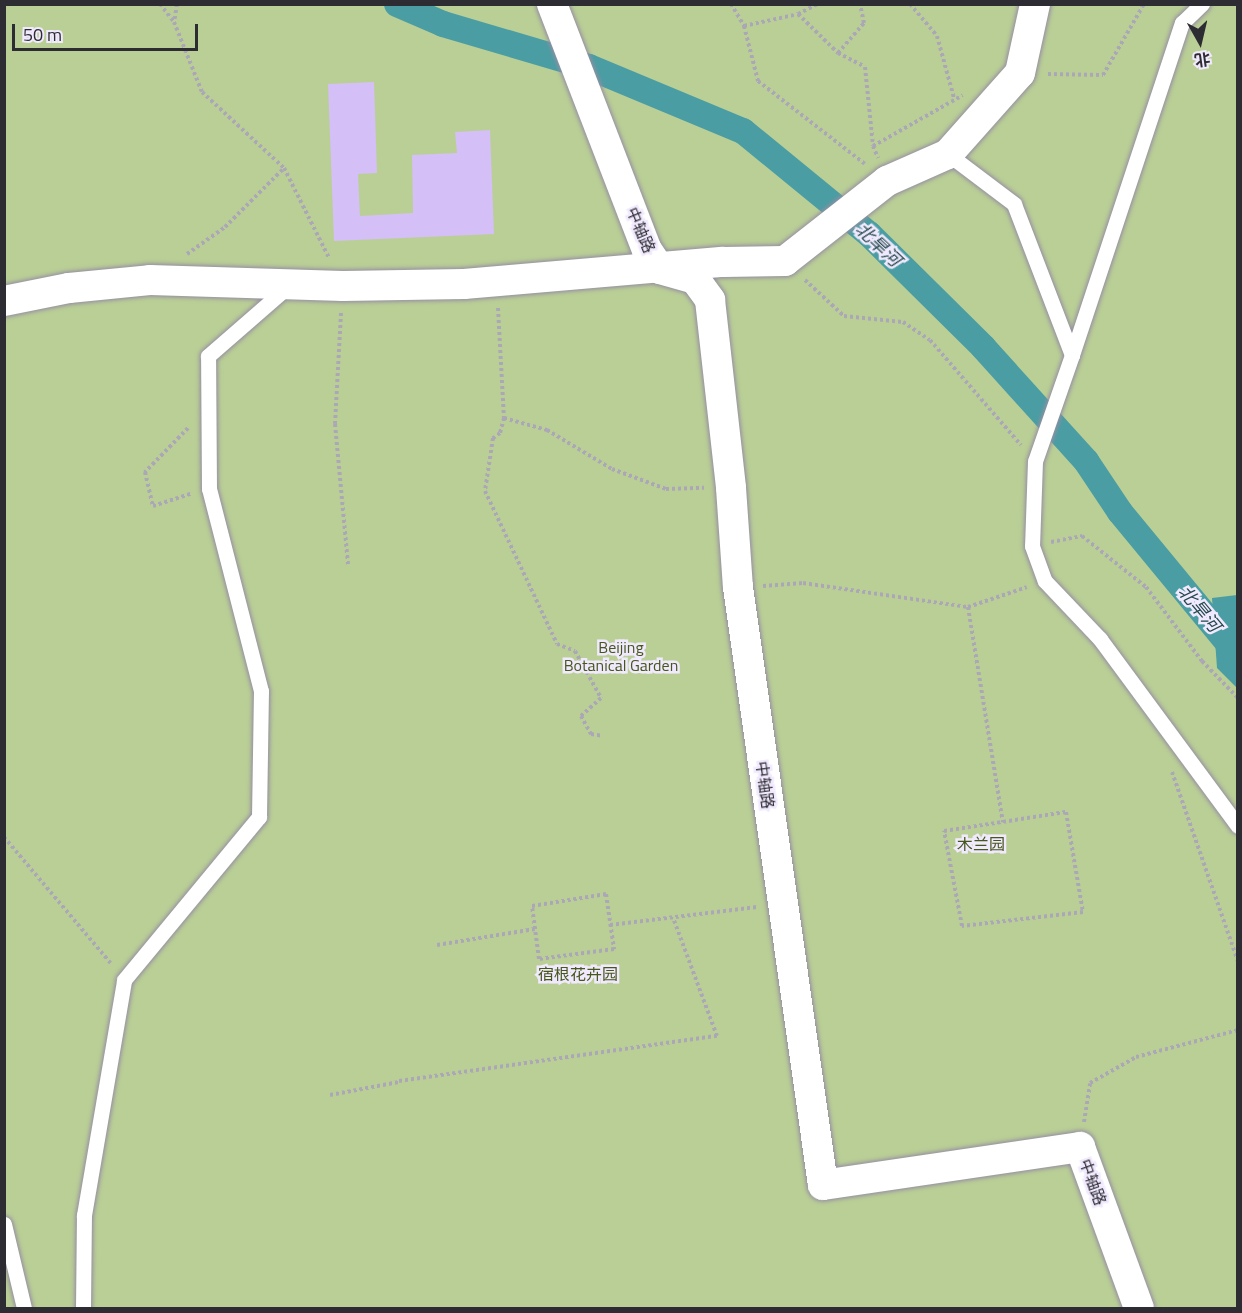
<!DOCTYPE html>
<html>
<head>
<meta charset="utf-8">
<style>
  body { margin:0 }
  #map { position:relative; width:1242px; height:1313px; overflow:hidden; background:#e4ddf1; font-family:"Titillium Web","Noto Sans SC",sans-serif }
  div>[style] { position:absolute }
  .green>* { inset:0; background:#bacf96 }
  .water>* { inset:0; background:#4b9da4 }
  .canal>* { height:26px; margin:-13px; padding:0 13px; transform-origin:13px; border-radius:13px; background:#4b9da4 }
  .building>* { inset:0; background:#d4bff6 }
  .path>* { height:4px; margin-top:-2px; transform-origin:0; background:repeating-linear-gradient(90deg,#aca7b7 0 3px,transparent 0 6px) }
  .roads { filter:drop-shadow(0 0 2px #958fa1) drop-shadow(0 0 2px #958fa1) }
  .lane>* { height:15px; margin:-7.5px; padding:0 7.5px; transform-origin:7.5px; border-radius:7.5px; background:#fff }
  .street>* { height:30px; margin:-15px; padding:0 15px; transform-origin:15px; border-radius:15px; background:#fff }
  span { translate:-50% -50%; white-space:nowrap; text-align:center; line-height:1.15; -webkit-text-stroke:5px #f1eafe; paint-order:stroke }
  .street-label { font-size:16px; color:#2e2c33 }
  .park-label { font-size:16px; color:#46571b }
  .water-label { font-size:18px; color:#23494c; font-style:italic }
  .frame { position:absolute; inset:0; border:6px solid #2e2c33; pointer-events:none }
  .north { position:absolute; left:1170px; top:12px; width:60px; height:60px; -webkit-text-stroke:4px #f1eafe; paint-order:stroke; rotate:172deg; font-size:16px; font-weight:700; line-height:24px; text-align:center; color:#2e2c33 }
  .north::after { content:''; display:block; margin:auto; width:21px; height:27px; background:#2e2c33; clip-path:polygon(50% 0,100% 100%,50% 72%,0 100%) }
  .scale { position:absolute; left:12px; top:24px; width:186px; height:27px; box-sizing:border-box; border:3px solid #2e2c33; border-top:0; padding-left:8px; font-size:18px; line-height:21px; white-space:nowrap; color:#2e2c33; -webkit-text-stroke:4px #f1eafe; paint-order:stroke }
</style>
</head>
<body>
<div id="map">
  <div class="green">
    <div style="clip-path:polygon(5px 5px,1237px 5px,1237px 1308px,5px 1308px)"></div>
  </div>
  <div class="water">
    <div style="clip-path:polygon(1237px 595px,1238px 595px,1237px 688px,1217px 668px,1212px 598px)"></div>
  </div>
  <div class="canal">
    <div style="left:397px;top:4px;width:50px;rotate:23.5deg"></div>
    <div style="left:443px;top:24px;width:152px;rotate:16.4deg"></div>
    <div style="left:589px;top:67px;width:167px;rotate:22.6deg"></div>
    <div style="left:743px;top:131px;width:163px;rotate:39.3deg"></div>
    <div style="left:869px;top:234px;width:161px;rotate:44.7deg"></div>
    <div style="left:983px;top:347px;width:154px;rotate:47.9deg"></div>
    <div style="left:1086px;top:461px;width:61px;rotate:56.3deg"></div>
    <div style="left:1120px;top:512px;width:185px;rotate:50.5deg"></div>
  </div>
  <div class="building">
    <div style="clip-path:polygon(374px 82px,377px 173px,358px 174px,360px 216px,413px 213px,412px 155px,457px 153px,455px 132px,490px 130px,494px 234px,334px 241px,328px 84px)"></div>
  </div>
  <div class="path">
    <div style="left:160px;top:4px;width:23px;rotate:52deg"></div>
    <div style="left:177px;top:4px;width:18px;rotate:99deg"></div>
    <div style="left:174px;top:22px;width:75px;rotate:68.2deg"></div>
    <div style="left:202px;top:92px;width:112px;rotate:42.8deg"></div>
    <div style="left:284px;top:168px;width:101px;rotate:63.4deg"></div>
    <div style="left:731px;top:4px;width:26px;rotate:59deg"></div>
    <div style="left:744px;top:26px;width:57px;rotate:75.7deg"></div>
    <div style="left:758px;top:81px;width:135px;rotate:37.8deg"></div>
    <div style="left:910px;top:4px;width:42px;rotate:49.8deg"></div>
    <div style="left:937px;top:36px;width:64px;rotate:74.7deg"></div>
    <div style="left:798px;top:14px;width:56px;rotate:44.3deg"></div>
    <div style="left:838px;top:53px;width:40px;rotate:-49deg"></div>
    <div style="left:864px;top:23px;width:19px;rotate:-102deg"></div>
    <div style="left:744px;top:26px;width:55px;rotate:-12.5deg"></div>
    <div style="left:798px;top:14px;width:22px;rotate:-27deg"></div>
    <div style="left:838px;top:53px;width:30px;rotate:27deg"></div>
    <div style="left:865px;top:67px;width:79px;rotate:84.2deg"></div>
    <div style="left:873px;top:146px;width:13px;rotate:67deg"></div>
    <div style="left:1048px;top:74px;width:55px;rotate:1deg"></div>
    <div style="left:1103px;top:75px;width:82px;rotate:-60deg"></div>
    <div style="left:873px;top:146px;width:103px;rotate:-29.5deg"></div>
    <div style="left:187px;top:254px;width:47px;rotate:-35.4deg"></div>
    <div style="left:225px;top:227px;width:83px;rotate:-45deg"></div>
    <div style="left:805px;top:280px;width:53px;rotate:42.7deg"></div>
    <div style="left:844px;top:316px;width:59px;rotate:5.8deg"></div>
    <div style="left:903px;top:322px;width:32px;rotate:34deg"></div>
    <div style="left:930px;top:340px;width:139px;rotate:49.1deg"></div>
    <div style="left:498px;top:308px;width:110px;rotate:86.9deg"></div>
    <div style="left:504px;top:418px;width:45px;rotate:15.6deg"></div>
    <div style="left:547px;top:430px;width:76px;rotate:31deg"></div>
    <div style="left:612px;top:469px;width:58px;rotate:20.3deg"></div>
    <div style="left:666px;top:489px;width:38px;rotate:-2deg"></div>
    <div style="left:341px;top:313px;width:111px;rotate:93.1deg"></div>
    <div style="left:335px;top:424px;width:141px;rotate:84.7deg"></div>
    <div style="left:504px;top:418px;width:16px;rotate:105deg"></div>
    <div style="left:500px;top:433px;width:9px;rotate:144deg"></div>
    <div style="left:493px;top:438px;width:54px;rotate:98.6deg"></div>
    <div style="left:485px;top:491px;width:169px;rotate:64.8deg"></div>
    <div style="left:557px;top:644px;width:19px;rotate:21deg"></div>
    <div style="left:575px;top:651px;width:54px;rotate:61deg"></div>
    <div style="left:601px;top:698px;width:27px;rotate:138deg"></div>
    <div style="left:581px;top:716px;width:21px;rotate:61deg"></div>
    <div style="left:591px;top:734px;width:12px;rotate:9deg"></div>
    <div style="left:188px;top:428px;width:62px;rotate:134.3deg"></div>
    <div style="left:145px;top:472px;width:35px;rotate:77deg"></div>
    <div style="left:153px;top:506px;width:40px;rotate:-18deg"></div>
    <div style="left:1051px;top:542px;width:32px;rotate:-11deg"></div>
    <div style="left:1082px;top:536px;width:82px;rotate:38.6deg"></div>
    <div style="left:1146px;top:587px;width:93px;rotate:52.9deg"></div>
    <div style="left:1202px;top:661px;width:52px;rotate:45.8deg"></div>
    <div style="left:763px;top:586px;width:40px;rotate:-4.3deg"></div>
    <div style="left:803px;top:583px;width:167px;rotate:8.3deg"></div>
    <div style="left:968px;top:607px;width:62px;rotate:-18.7deg"></div>
    <div style="left:968px;top:607px;width:218px;rotate:80.8deg"></div>
    <div style="left:1172px;top:772px;width:200px;rotate:70.8deg"></div>
    <div style="left:1066px;top:812px;width:101px;rotate:80.4deg"></div>
    <div style="left:1083px;top:912px;width:122px;rotate:173.4deg"></div>
    <div style="left:962px;top:926px;width:97px;rotate:-100.7deg"></div>
    <div style="left:944px;top:831px;width:123px;rotate:-8.9deg"></div>
    <div style="left:4px;top:837px;width:167px;rotate:49.8deg"></div>
    <div style="left:606px;top:894px;width:56px;rotate:81.7deg"></div>
    <div style="left:614px;top:949px;width:76px;rotate:172.4deg"></div>
    <div style="left:539px;top:959px;width:53px;rotate:-97.5deg"></div>
    <div style="left:532px;top:906px;width:75px;rotate:-9.2deg"></div>
    <div style="left:610px;top:925px;width:148px;rotate:-7deg"></div>
    <div style="left:437px;top:945px;width:99px;rotate:-9.3deg"></div>
    <div style="left:399px;top:1081px;width:321px;rotate:-8.1deg"></div>
    <div style="left:717px;top:1036px;width:126px;rotate:-110.4deg"></div>
    <div style="left:330px;top:1095px;width:70px;rotate:-10.7deg"></div>
    <div style="left:1084px;top:1122px;width:39px;rotate:-81deg"></div>
    <div style="left:1090px;top:1083px;width:53px;rotate:-29.5deg"></div>
    <div style="left:1136px;top:1057px;width:106px;rotate:-14.8deg"></div>
  </div>
  <div class="roads">
    <div class="lane">
      <div style="left:948px;top:154px;width:83px;rotate:37.1deg"></div>
      <div style="left:1014px;top:204px;width:162px;rotate:69deg"></div>
      <div style="left:1072px;top:355px;width:112px;rotate:109.2deg"></div>
      <div style="left:1035px;top:461px;width:85px;rotate:92deg"></div>
      <div style="left:1032px;top:546px;width:37px;rotate:70deg"></div>
      <div style="left:1045px;top:581px;width:80px;rotate:46.5deg"></div>
      <div style="left:1100px;top:639px;width:232px;rotate:53.6deg"></div>
      <div style="left:1072px;top:355px;width:350px;rotate:-71.7deg"></div>
      <div style="left:1182px;top:23px;width:28px;rotate:-44deg"></div>
      <div style="left:4px;top:1224px;width:86px;rotate:76.6deg"></div>
      <div style="left:83px;top:1308px;width:93px;rotate:-89.4deg"></div>
      <div style="left:84px;top:1215px;width:238px;rotate:-80.3deg"></div>
      <div style="left:124px;top:980px;width:212px;rotate:-50.4deg"></div>
      <div style="left:259px;top:817px;width:126px;rotate:-89.1deg"></div>
      <div style="left:261px;top:691px;width:209px;rotate:-104.4deg"></div>
      <div style="left:209px;top:489px;width:133px;rotate:-90.4deg"></div>
      <div style="left:208px;top:356px;width:105px;rotate:-41.1deg"></div>
    </div>
    <div class="street">
      <div style="left:552px;top:4px;width:264px;rotate:68.9deg"></div>
      <div style="left:647px;top:250px;width:23px;rotate:56deg"></div>
      <div style="left:660px;top:269px;width:36px;rotate:16deg"></div>
      <div style="left:695px;top:279px;width:26px;rotate:54deg"></div>
      <div style="left:710px;top:300px;width:189px;rotate:83.6deg"></div>
      <div style="left:731px;top:488px;width:99px;rotate:86deg"></div>
      <div style="left:738px;top:587px;width:604px;rotate:81.91deg"></div>
      <div style="left:823px;top:1185px;width:260px;rotate:-8.4deg"></div>
      <div style="left:1080px;top:1147px;width:171px;rotate:69.9deg"></div>
      <div style="left:4px;top:301px;width:66px;rotate:-11.3deg"></div>
      <div style="left:69px;top:288px;width:81px;rotate:-5.6deg"></div>
      <div style="left:150px;top:280px;width:193px;rotate:1.8deg"></div>
      <div style="left:343px;top:286px;width:121px;rotate:-0.9deg"></div>
      <div style="left:464px;top:284px;width:260px;rotate:-4.9deg"></div>
      <div style="left:723px;top:262px;width:62px;rotate:-0.9deg"></div>
      <div style="left:785px;top:261px;width:130px;rotate:-38.1deg"></div>
      <div style="left:887px;top:181px;width:67px;rotate:-23.9deg"></div>
      <div style="left:948px;top:154px;width:108px;rotate:-48.4deg"></div>
      <div style="left:1020px;top:73px;width:71px;rotate:-77.7deg"></div>
    </div>
  </div>
  <div class="street-label">
    <span style="left:641px;top:230px;rotate:67deg">中轴路</span>
    <span style="left:765px;top:785px;rotate:82deg">中轴路</span>
    <span style="left:1093px;top:1182px;rotate:70deg">中轴路</span>
  </div>
  <div class="park-label">
    <span style="left:621px;top:656px">Beijing<br>Botanical Garden</span>
    <span style="left:981px;top:844px">木兰园</span>
    <span style="left:578px;top:974px">宿根花卉园</span>
  </div>
  <div class="water-label">
    <span style="left:878px;top:245px;rotate:43deg">北旱河</span>
    <span style="left:1199px;top:609px;rotate:50deg">北旱河</span>
  </div>
  <div class="frame"></div>
  <div class="north">北</div>
  <div class="scale">50 m</div>
</div>
</body>
</html>
